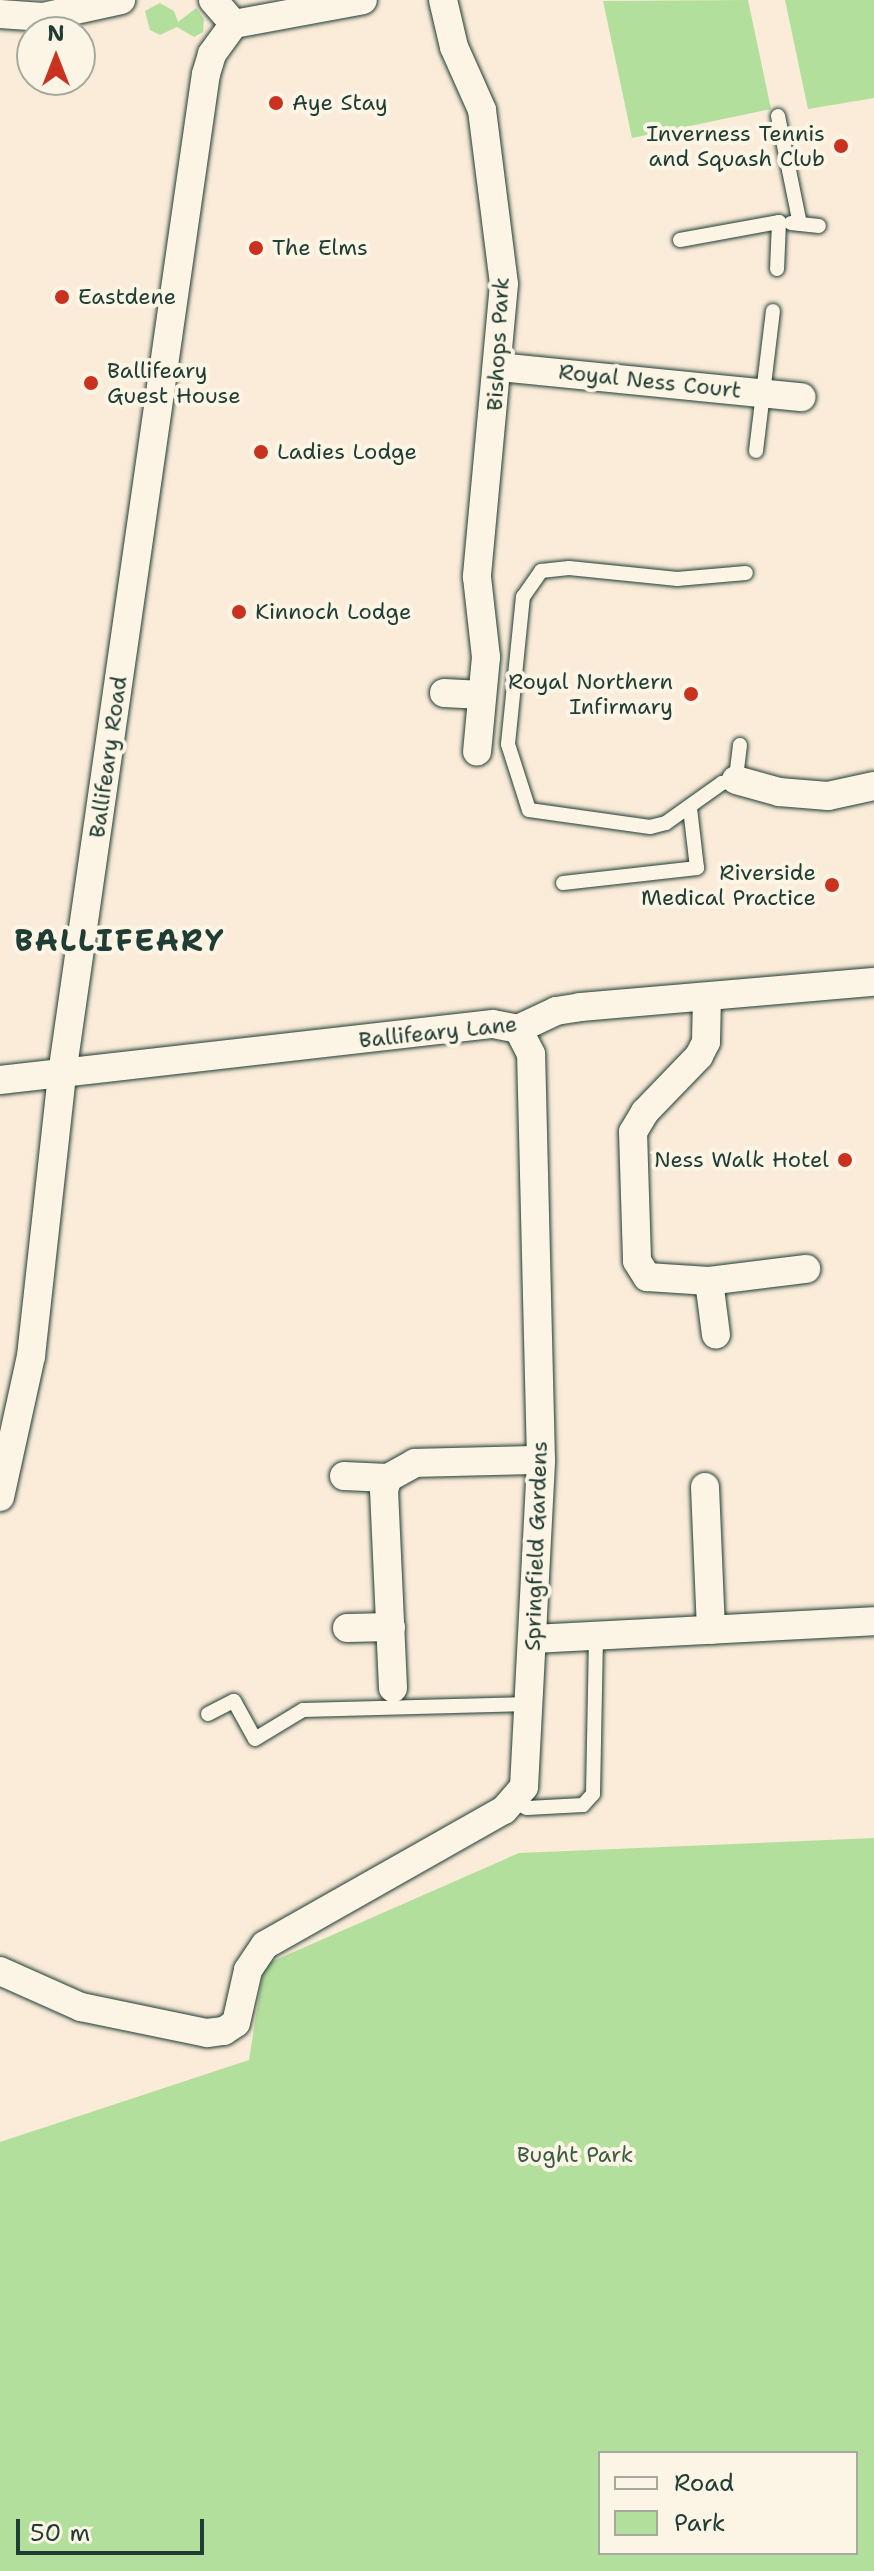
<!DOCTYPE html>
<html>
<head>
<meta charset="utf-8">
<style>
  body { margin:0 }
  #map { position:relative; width:874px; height:2571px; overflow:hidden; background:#fbecd9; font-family:"Shantell Sans",sans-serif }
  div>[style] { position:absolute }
  .green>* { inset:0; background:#b3df9d }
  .roads { filter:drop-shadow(0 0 2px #1f3d34) drop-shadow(0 0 2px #1f3d34) }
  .lane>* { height:14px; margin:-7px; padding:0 7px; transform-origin:7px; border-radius:7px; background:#fcf5e5 }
  .street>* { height:28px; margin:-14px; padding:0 14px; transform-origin:14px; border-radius:14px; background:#fcf5e5 }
  .dots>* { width:22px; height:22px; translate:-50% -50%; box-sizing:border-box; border:4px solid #fcf5e5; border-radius:50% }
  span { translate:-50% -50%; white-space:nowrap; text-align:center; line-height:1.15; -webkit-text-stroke:8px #fcf5e5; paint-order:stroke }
  .poi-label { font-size:22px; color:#1f3d34 }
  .left { translate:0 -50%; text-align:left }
  .right { translate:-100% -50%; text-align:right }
  .street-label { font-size:22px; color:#1f3d34 }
  .park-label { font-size:22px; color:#3d5d49 }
  .district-label { font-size:30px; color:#1f3d34; font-weight:700; letter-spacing:2px }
  .legend { position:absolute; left:598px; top:2451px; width:260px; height:104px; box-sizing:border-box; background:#fcf5e5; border:2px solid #a4ab9e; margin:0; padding:10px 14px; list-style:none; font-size:24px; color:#1f3d34 }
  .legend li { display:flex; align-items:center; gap:16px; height:40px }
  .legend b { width:40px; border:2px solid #a4ab9e }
  .north { position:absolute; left:16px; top:16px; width:80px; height:80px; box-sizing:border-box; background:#fcf5e5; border:2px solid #a4ab9e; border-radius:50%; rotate:0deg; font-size:22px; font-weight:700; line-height:32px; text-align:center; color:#1f3d34 }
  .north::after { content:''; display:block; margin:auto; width:28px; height:36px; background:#c8321e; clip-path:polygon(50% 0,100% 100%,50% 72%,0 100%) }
  .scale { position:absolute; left:16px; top:2519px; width:188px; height:36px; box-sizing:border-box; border:4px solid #1f3d34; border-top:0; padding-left:10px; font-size:24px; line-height:28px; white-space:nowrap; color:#1f3d34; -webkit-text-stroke:6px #fcf5e5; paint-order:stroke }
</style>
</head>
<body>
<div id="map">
  <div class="green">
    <div style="clip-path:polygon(748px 0,771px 109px,632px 138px,603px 1px)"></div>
    <div style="clip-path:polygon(785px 0,874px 0,874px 98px,808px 109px)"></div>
    <div style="clip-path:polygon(160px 3px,174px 11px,178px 22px,196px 8px,204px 19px,203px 32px,194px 37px,177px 27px,160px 35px,150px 30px,145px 11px)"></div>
    <div style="clip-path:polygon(evenodd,874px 1838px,874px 2571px,0 2571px,0 2142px,249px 2060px,264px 1965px,519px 1853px,874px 1838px,600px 2453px,856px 2453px,856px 2553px,600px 2553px,600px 2453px)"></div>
  </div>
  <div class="roads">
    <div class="lane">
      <div style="left:778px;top:116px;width:110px;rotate:78.5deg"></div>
      <div style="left:791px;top:223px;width:28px;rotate:6deg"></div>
      <div style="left:680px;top:240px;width:101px;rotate:-10.3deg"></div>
      <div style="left:779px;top:222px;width:47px;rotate:92.4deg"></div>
      <div style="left:756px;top:451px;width:141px;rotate:-83.1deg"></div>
      <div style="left:740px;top:745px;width:35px;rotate:97deg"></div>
      <div style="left:736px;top:780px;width:14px;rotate:168deg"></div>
      <div style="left:722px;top:783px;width:69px;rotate:144.5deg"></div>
      <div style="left:666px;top:823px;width:16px;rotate:166deg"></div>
      <div style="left:650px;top:827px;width:122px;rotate:-172deg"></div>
      <div style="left:529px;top:810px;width:69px;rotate:-107.7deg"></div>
      <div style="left:508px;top:744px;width:148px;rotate:-84.2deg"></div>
      <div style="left:523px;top:597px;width:32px;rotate:-55deg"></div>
      <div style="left:541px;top:571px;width:28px;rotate:-6deg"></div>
      <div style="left:569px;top:568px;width:109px;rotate:5.8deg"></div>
      <div style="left:677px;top:579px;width:69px;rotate:-5deg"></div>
      <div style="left:563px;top:883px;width:135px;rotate:-6.4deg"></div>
      <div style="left:697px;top:868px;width:60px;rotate:-96.7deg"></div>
      <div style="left:208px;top:1714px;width:29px;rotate:-27deg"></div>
      <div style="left:234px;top:1701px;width:43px;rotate:61.1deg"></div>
      <div style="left:255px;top:1739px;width:56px;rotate:-31.1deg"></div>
      <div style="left:303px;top:1710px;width:227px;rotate:-1.5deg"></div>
      <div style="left:514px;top:1802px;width:14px;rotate:25deg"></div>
      <div style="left:527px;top:1808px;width:56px;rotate:-3.1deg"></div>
      <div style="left:583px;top:1805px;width:15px;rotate:-48deg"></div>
      <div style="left:593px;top:1794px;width:159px;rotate:-88.9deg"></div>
    </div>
    <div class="street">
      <div style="left:213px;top:0;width:32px;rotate:49deg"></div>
      <div style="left:234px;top:24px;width:131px;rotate:-10.5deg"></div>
      <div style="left:443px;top:0;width:48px;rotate:76.8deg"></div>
      <div style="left:454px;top:47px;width:69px;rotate:66deg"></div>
      <div style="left:482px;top:110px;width:175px;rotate:82.8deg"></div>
      <div style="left:504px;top:284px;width:294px;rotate:95.3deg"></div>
      <div style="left:477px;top:577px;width:81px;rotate:83.6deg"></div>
      <div style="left:486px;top:657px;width:95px;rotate:95.4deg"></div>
      <div style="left:0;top:14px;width:43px;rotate:4deg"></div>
      <div style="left:43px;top:17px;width:80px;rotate:-12.3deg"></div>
      <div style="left:499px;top:367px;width:304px;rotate:5.7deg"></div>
      <div style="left:444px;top:693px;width:38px;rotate:3deg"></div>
      <div style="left:736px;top:780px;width:45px;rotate:15.6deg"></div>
      <div style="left:779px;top:792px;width:49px;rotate:4.7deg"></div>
      <div style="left:828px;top:796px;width:47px;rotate:-12.3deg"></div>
      <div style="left:707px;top:997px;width:45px;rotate:91.3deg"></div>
      <div style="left:706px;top:1042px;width:16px;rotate:117deg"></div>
      <div style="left:699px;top:1056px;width:78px;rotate:134deg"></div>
      <div style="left:645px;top:1112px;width:23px;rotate:121deg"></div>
      <div style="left:633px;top:1132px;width:129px;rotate:88.2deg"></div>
      <div style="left:637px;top:1261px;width:19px;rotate:58deg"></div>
      <div style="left:647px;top:1277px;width:62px;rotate:3.7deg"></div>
      <div style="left:709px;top:1281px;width:54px;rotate:82.6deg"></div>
      <div style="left:0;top:1080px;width:496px;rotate:-6.5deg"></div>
      <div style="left:493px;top:1024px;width:25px;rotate:11deg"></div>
      <div style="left:518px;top:1029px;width:42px;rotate:-25.3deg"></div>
      <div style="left:556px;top:1011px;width:24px;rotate:-9deg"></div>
      <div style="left:580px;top:1007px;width:295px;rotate:-4.9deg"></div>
      <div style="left:709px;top:1281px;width:98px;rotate:-7.1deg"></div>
      <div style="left:344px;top:1476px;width:44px;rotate:2.6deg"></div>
      <div style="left:705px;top:1487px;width:143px;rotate:87.6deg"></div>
      <div style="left:0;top:1497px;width:144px;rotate:-77.6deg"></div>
      <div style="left:31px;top:1356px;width:284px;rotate:-83.7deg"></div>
      <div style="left:62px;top:1074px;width:1010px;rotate:-81.81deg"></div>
      <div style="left:206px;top:74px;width:21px;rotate:-73deg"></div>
      <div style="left:212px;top:54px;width:37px;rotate:-54deg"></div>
      <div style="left:347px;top:1628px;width:44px;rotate:-1.3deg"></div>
      <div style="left:533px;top:1639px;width:341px;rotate:-3deg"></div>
      <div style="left:393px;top:1688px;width:198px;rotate:-92.6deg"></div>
      <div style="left:384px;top:1490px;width:13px;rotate:-72deg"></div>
      <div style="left:388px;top:1478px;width:31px;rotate:-29deg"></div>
      <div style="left:415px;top:1463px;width:126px;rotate:-1.4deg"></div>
      <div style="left:0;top:1971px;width:89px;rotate:24deg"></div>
      <div style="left:81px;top:2007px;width:129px;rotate:11.7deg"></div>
      <div style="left:207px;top:2033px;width:17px;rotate:-7deg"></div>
      <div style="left:224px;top:2031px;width:14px;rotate:-34deg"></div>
      <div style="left:236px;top:2023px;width:54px;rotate:-77.2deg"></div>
      <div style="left:248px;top:1970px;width:30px;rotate:-56deg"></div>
      <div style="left:265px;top:1945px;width:274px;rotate:-29.5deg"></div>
      <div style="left:504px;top:1810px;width:30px;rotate:-49deg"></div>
      <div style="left:524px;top:1787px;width:327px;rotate:-87deg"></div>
      <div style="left:541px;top:1460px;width:406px;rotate:-91.4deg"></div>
      <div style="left:531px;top:1054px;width:28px;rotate:-117deg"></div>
    </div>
  </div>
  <div class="dots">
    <div style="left:276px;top:103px;background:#c8321e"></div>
    <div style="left:841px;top:146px;background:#c8321e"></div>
    <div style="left:256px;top:248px;background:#c8321e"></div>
    <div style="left:62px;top:297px;background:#c8321e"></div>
    <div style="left:91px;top:383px;background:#c8321e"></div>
    <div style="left:261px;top:452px;background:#c8321e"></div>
    <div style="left:239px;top:612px;background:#c8321e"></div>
    <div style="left:691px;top:694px;background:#c8321e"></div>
    <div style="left:832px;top:885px;background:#c8321e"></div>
    <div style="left:845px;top:1160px;background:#c8321e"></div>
  </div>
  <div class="poi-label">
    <span class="left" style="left:292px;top:103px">Aye Stay</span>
    <span class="right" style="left:825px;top:146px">Inverness Tennis<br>and Squash Club</span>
    <span class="left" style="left:272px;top:248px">The Elms</span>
    <span class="left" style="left:78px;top:297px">Eastdene</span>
    <span class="left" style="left:107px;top:383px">Ballifeary<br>Guest House</span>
    <span class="left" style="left:277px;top:452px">Ladies Lodge</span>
    <span class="left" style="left:255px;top:612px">Kinnoch Lodge</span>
    <span class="right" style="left:673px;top:694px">Royal Northern<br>Infirmary</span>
    <span class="right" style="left:816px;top:885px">Riverside<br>Medical Practice</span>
    <span class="right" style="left:829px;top:1160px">Ness Walk Hotel</span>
  </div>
  <div class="street-label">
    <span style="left:498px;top:344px;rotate:-87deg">Bishops Park</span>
    <span style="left:650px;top:381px;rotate:6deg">Royal Ness Court</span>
    <span style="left:108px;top:757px;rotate:-82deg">Ballifeary Road</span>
    <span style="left:438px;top:1032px;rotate:-6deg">Ballifeary Lane</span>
    <span style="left:536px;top:1546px;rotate:-88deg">Springfield Gardens</span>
  </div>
  <div class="park-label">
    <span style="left:575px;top:2155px">Bught Park</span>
  </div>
  <div class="district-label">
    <span style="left:120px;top:941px">BALLIFEARY</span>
  </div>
  <ul class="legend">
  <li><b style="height:10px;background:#fcf5e5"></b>Road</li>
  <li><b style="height:22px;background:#b3df9d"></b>Park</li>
  </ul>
  <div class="north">N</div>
  <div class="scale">50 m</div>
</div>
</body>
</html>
